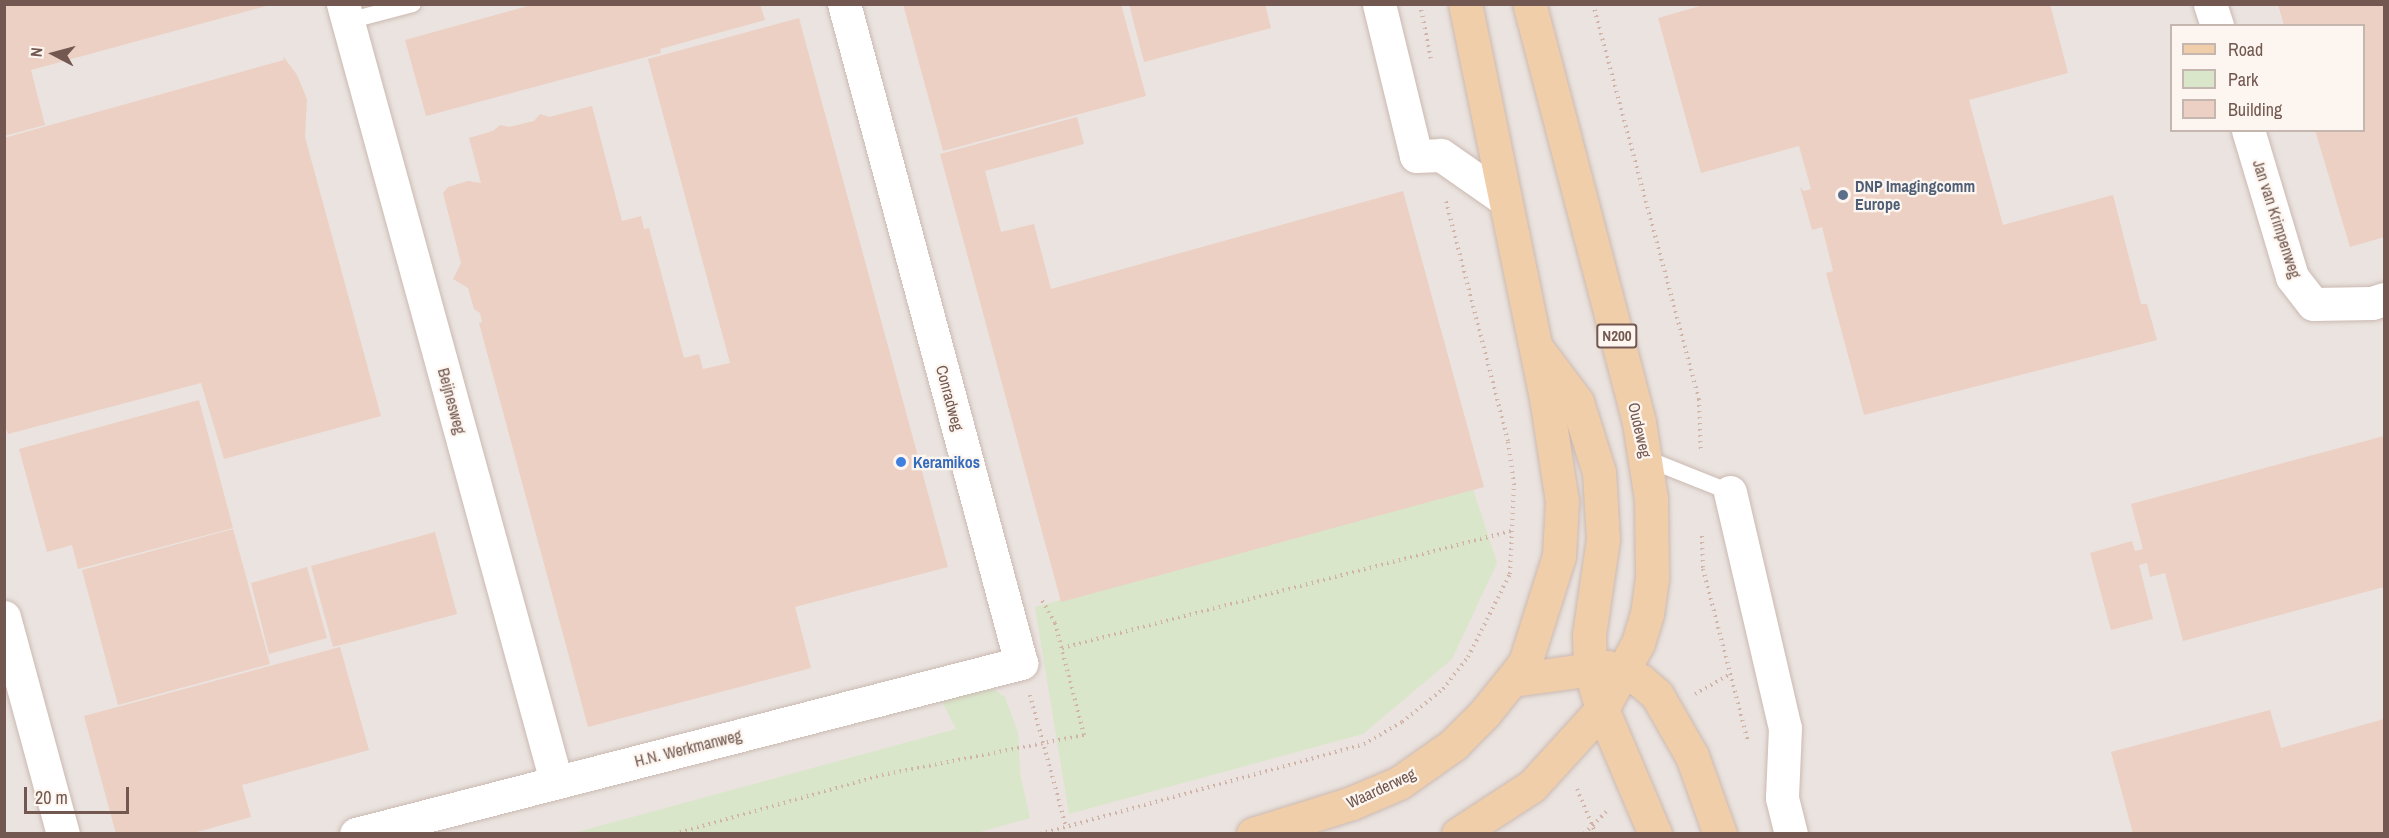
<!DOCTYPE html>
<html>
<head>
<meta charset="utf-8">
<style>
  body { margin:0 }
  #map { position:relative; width:2389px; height:838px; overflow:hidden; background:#faf2ea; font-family:"Archivo Narrow",sans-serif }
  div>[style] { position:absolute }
  .industrial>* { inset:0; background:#eae3df }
  .green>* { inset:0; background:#d9e6c9 }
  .building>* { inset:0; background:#ecd0c4 }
  .path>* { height:4px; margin-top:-2px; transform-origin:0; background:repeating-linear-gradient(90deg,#d1b3a7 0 1.5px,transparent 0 6px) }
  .roads { filter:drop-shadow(0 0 2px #cbb9b1) drop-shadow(0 0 2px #cbb9b1) }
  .service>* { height:16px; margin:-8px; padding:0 8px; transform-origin:8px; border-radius:8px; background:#fff }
  .minor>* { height:33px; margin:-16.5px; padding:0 16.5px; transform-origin:16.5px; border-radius:16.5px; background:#fff }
  .primary>* { height:33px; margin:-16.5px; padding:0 16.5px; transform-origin:16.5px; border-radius:16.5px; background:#f1ceaa }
  .dots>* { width:16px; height:16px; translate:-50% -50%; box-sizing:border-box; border:3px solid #fdf6f0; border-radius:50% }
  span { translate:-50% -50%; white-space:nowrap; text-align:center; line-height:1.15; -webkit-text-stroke:4.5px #fdf6f0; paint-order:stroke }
  .shield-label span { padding:2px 4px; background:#fdf6f0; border:2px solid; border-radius:4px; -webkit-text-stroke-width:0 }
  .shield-label { font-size:15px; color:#725850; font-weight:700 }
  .service-label { font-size:16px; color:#4e5e75; font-weight:700 }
  .left { translate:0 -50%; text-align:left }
  .street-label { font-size:16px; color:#725850 }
  .shop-label { font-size:16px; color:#366cbe; font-weight:700 }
  .frame { position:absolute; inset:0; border:6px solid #725850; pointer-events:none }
  .legend { position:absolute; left:2170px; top:24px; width:195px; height:108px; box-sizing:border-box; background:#fdf6f0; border:2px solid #c5b7b0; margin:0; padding:8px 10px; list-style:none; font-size:18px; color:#725850 }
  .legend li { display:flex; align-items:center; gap:12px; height:30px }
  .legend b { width:30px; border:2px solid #c5b7b0 }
  .north { position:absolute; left:24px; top:24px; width:60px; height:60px; -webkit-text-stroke:4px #fdf6f0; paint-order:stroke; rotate:276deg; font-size:16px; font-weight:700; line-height:24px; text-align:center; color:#725850 }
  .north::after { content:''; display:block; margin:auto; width:21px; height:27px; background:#725850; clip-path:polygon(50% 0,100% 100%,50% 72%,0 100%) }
  .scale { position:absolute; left:24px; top:787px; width:105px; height:27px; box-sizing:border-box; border:3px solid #725850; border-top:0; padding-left:8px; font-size:18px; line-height:21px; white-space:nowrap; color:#725850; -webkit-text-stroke:4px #fdf6f0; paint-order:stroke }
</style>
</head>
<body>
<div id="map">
  <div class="industrial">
    <div style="clip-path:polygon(evenodd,5px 5px,2384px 5px,2384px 833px,5px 834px,5px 5px,2172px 26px,2364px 26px,2364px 130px,2172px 130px,2172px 26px)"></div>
  </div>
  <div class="green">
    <div style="clip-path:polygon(1473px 489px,1497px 563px,1452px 659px,1363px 734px,1069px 814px,1035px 607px)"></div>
    <div style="clip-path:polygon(990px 687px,1005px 697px,1018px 733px,1020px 773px,1030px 818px,973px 834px,570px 834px,956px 729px,942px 701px)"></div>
  </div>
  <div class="building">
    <div style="clip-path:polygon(4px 4px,270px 4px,270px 5px,31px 70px,45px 125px,4px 136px)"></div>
    <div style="clip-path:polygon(535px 4px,760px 4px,765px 20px,660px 49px,661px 53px,426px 116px,405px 40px)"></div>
    <div style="clip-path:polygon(903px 4px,1121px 4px,1146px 96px,943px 151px)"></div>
    <div style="clip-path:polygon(1129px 4px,1265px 4px,1271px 28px,1144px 62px)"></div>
    <div style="clip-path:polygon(1707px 4px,2050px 4px,2068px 73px,1969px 100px,2003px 225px,2113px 195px,2141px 304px,2147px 304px,2157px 340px,1864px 415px,1826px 273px,1833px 271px,1822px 227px,1812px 230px,1800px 187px,1804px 191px,1811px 189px,1799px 146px,1701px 173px,1658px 18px)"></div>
    <div style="clip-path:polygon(2278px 4px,2384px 4px,2384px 237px,2350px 247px,2315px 130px,2364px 130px,2364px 26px,2284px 26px)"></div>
    <div style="clip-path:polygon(799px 18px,948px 567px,795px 607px,811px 668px,588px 727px,479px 323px,482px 322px,480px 313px,474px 309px,468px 288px,453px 279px,461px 263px,443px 193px,448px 187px,468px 181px,481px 183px,469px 138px,493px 131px,500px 125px,509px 127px,534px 121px,540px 114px,549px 117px,592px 106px,622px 221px,641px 216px,644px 229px,649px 228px,684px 358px,699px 354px,703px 369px,730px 363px,648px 59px)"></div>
    <div style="clip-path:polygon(283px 56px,297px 75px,307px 99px,305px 137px,381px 416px,224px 459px,201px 383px,8px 434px,4px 422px,4px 138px,284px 60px)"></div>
    <div style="clip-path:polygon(1077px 117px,1084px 144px,985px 171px,1001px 232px,1034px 224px,1051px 289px,1403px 191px,1484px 487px,1061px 602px,940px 154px)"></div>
    <div style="clip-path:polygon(199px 400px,233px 528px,78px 569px,72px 545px,47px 552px,19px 449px)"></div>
    <div style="clip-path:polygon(2384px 436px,2384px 587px,2183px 641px,2165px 573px,2150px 577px,2147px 563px,2139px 565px,2153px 619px,2111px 630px,2090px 553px,2132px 541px,2135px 551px,2143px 549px,2131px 504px)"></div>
    <div style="clip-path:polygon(233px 529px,270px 664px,118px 705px,82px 570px)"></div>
    <div style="clip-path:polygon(435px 532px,457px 614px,333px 647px,311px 566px)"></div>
    <div style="clip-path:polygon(307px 567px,327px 638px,269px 654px,251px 583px)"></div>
    <div style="clip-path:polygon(340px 647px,369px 750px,242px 785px,251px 817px,190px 834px,116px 834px,84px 716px)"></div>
    <div style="clip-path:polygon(2270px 710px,2281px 748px,2384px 719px,2384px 834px,2133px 834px,2111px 752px)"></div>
  </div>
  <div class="path">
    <div style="left:1420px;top:4px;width:56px;rotate:78.7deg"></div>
    <div style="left:1593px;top:4px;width:409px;rotate:75deg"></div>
    <div style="left:1699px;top:399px;width:54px;rotate:87.9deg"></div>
    <div style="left:1702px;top:536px;width:33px;rotate:88deg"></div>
    <div style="left:1703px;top:569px;width:179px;rotate:75.4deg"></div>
    <div style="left:1062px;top:648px;width:467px;rotate:-14.6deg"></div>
    <div style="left:1695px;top:694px;width:40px;rotate:-29.7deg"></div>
    <div style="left:1030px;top:695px;width:137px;rotate:74.7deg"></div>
    <div style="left:1577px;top:789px;width:49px;rotate:67.1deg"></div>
    <div style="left:674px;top:834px;width:216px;rotate:-15.8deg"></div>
    <div style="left:882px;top:775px;width:206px;rotate:-11.2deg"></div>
    <div style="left:1084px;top:735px;width:116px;rotate:-104.5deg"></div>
    <div style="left:1055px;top:623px;width:28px;rotate:-120deg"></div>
    <div style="left:1040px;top:834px;width:336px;rotate:-15.5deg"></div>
    <div style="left:1364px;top:744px;width:44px;rotate:-30.1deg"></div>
    <div style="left:1402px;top:722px;width:53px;rotate:-38.8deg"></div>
    <div style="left:1443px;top:689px;width:41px;rotate:-52deg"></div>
    <div style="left:1468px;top:657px;width:93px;rotate:-63.2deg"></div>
    <div style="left:1510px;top:574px;width:89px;rotate:-87.4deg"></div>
    <div style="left:1514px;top:485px;width:44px;rotate:-97.8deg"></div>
    <div style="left:1508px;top:441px;width:248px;rotate:-104.5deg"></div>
    <div style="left:1584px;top:834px;width:34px;rotate:-45deg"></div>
  </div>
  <div class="roads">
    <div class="service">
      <div style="left:348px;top:21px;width:67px;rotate:-14.7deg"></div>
      <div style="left:1647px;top:459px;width:89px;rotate:21.7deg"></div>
    </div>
    <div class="minor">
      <div style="left:343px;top:4px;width:806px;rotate:74.67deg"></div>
      <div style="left:1379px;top:4px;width:156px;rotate:76.3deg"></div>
      <div style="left:1416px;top:156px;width:25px;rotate:-2deg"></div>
      <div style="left:1441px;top:155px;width:77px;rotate:34.9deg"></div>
      <div style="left:2210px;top:4px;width:23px;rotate:72deg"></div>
      <div style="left:2248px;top:130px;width:153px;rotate:73.3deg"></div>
      <div style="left:2292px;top:277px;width:34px;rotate:52deg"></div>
      <div style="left:2313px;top:304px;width:59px;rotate:-1deg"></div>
      <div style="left:2372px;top:303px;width:13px;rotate:-18deg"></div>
      <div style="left:1730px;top:492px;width:242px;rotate:76.9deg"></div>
      <div style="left:1785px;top:728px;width:70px;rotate:92.5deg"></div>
      <div style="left:1782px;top:798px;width:37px;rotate:76deg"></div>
      <div style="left:4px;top:617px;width:225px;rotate:74.8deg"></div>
      <div style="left:356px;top:834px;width:687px;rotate:-14.42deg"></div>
      <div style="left:1021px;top:663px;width:682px;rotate:-105.03deg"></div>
    </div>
    <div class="primary">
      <div style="left:1538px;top:350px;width:65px;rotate:53.1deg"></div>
      <div style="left:1577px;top:402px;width:73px;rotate:72.6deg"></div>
      <div style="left:1599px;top:472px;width:67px;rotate:86.6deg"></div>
      <div style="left:1603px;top:539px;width:97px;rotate:98.3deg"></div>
      <div style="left:1589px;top:635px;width:33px;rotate:88deg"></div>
      <div style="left:1590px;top:668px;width:43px;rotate:73.7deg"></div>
      <div style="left:1602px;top:709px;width:136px;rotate:67deg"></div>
      <div style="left:1513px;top:680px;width:95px;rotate:-7.9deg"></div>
      <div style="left:1607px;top:667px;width:18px;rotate:13deg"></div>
      <div style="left:1625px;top:671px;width:19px;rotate:32deg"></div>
      <div style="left:1641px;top:681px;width:21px;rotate:41deg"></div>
      <div style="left:1657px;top:695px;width:70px;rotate:60.2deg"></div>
      <div style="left:1692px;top:756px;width:83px;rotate:70.3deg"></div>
      <div style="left:1253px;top:834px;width:104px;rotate:-17.4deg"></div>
      <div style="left:1352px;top:803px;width:51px;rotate:-23.1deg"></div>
      <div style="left:1399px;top:783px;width:66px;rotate:-35.1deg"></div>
      <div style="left:1453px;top:745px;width:44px;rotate:-45deg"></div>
      <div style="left:1484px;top:714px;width:65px;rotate:-51.2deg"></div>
      <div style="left:1525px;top:663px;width:112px;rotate:-72.4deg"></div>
      <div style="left:1559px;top:556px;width:55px;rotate:-86.9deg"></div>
      <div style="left:1562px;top:501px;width:104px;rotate:-98.8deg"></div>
      <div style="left:1546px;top:398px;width:402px;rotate:-101.6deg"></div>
      <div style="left:1458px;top:834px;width:88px;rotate:-33deg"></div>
      <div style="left:1532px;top:786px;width:104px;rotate:-47.7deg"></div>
      <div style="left:1602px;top:709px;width:75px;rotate:-61.4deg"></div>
      <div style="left:1638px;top:643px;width:30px;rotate:-73deg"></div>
      <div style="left:1647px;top:614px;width:37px;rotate:-82deg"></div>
      <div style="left:1652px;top:577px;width:78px;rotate:-90.7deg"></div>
      <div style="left:1651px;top:499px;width:78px;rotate:-98.9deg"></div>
      <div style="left:1639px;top:422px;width:432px;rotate:-104.7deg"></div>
    </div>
  </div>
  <div class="dots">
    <div style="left:1843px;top:195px;background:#5c6f8a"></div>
    <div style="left:901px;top:462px;background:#3f7fe0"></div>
  </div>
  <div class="shield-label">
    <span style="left:1617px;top:336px">N200</span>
  </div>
  <div class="service-label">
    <span class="left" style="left:1855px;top:195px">DNP Imagingcomm<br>Europe</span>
  </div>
  <div class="street-label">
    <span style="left:2277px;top:219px;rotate:72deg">Jan van Krimpenweg</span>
    <span style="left:950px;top:398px;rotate:75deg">Conradweg</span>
    <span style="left:452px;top:401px;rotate:75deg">Beijnesweg</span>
    <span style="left:1640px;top:430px;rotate:77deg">Oudeweg</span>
    <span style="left:688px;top:748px;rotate:-14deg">H.N. Werkmanweg</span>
    <span style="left:1381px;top:788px;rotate:-25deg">Waarderweg</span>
  </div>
  <div class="shop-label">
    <span class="left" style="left:913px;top:462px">Keramikos</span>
  </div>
  <div class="frame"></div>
  <ul class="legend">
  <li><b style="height:8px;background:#f1ceaa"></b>Road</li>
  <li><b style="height:16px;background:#d9e6c9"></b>Park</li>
  <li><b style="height:16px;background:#ecd0c4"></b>Building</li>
  </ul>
  <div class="north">N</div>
  <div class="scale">20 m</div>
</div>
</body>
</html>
